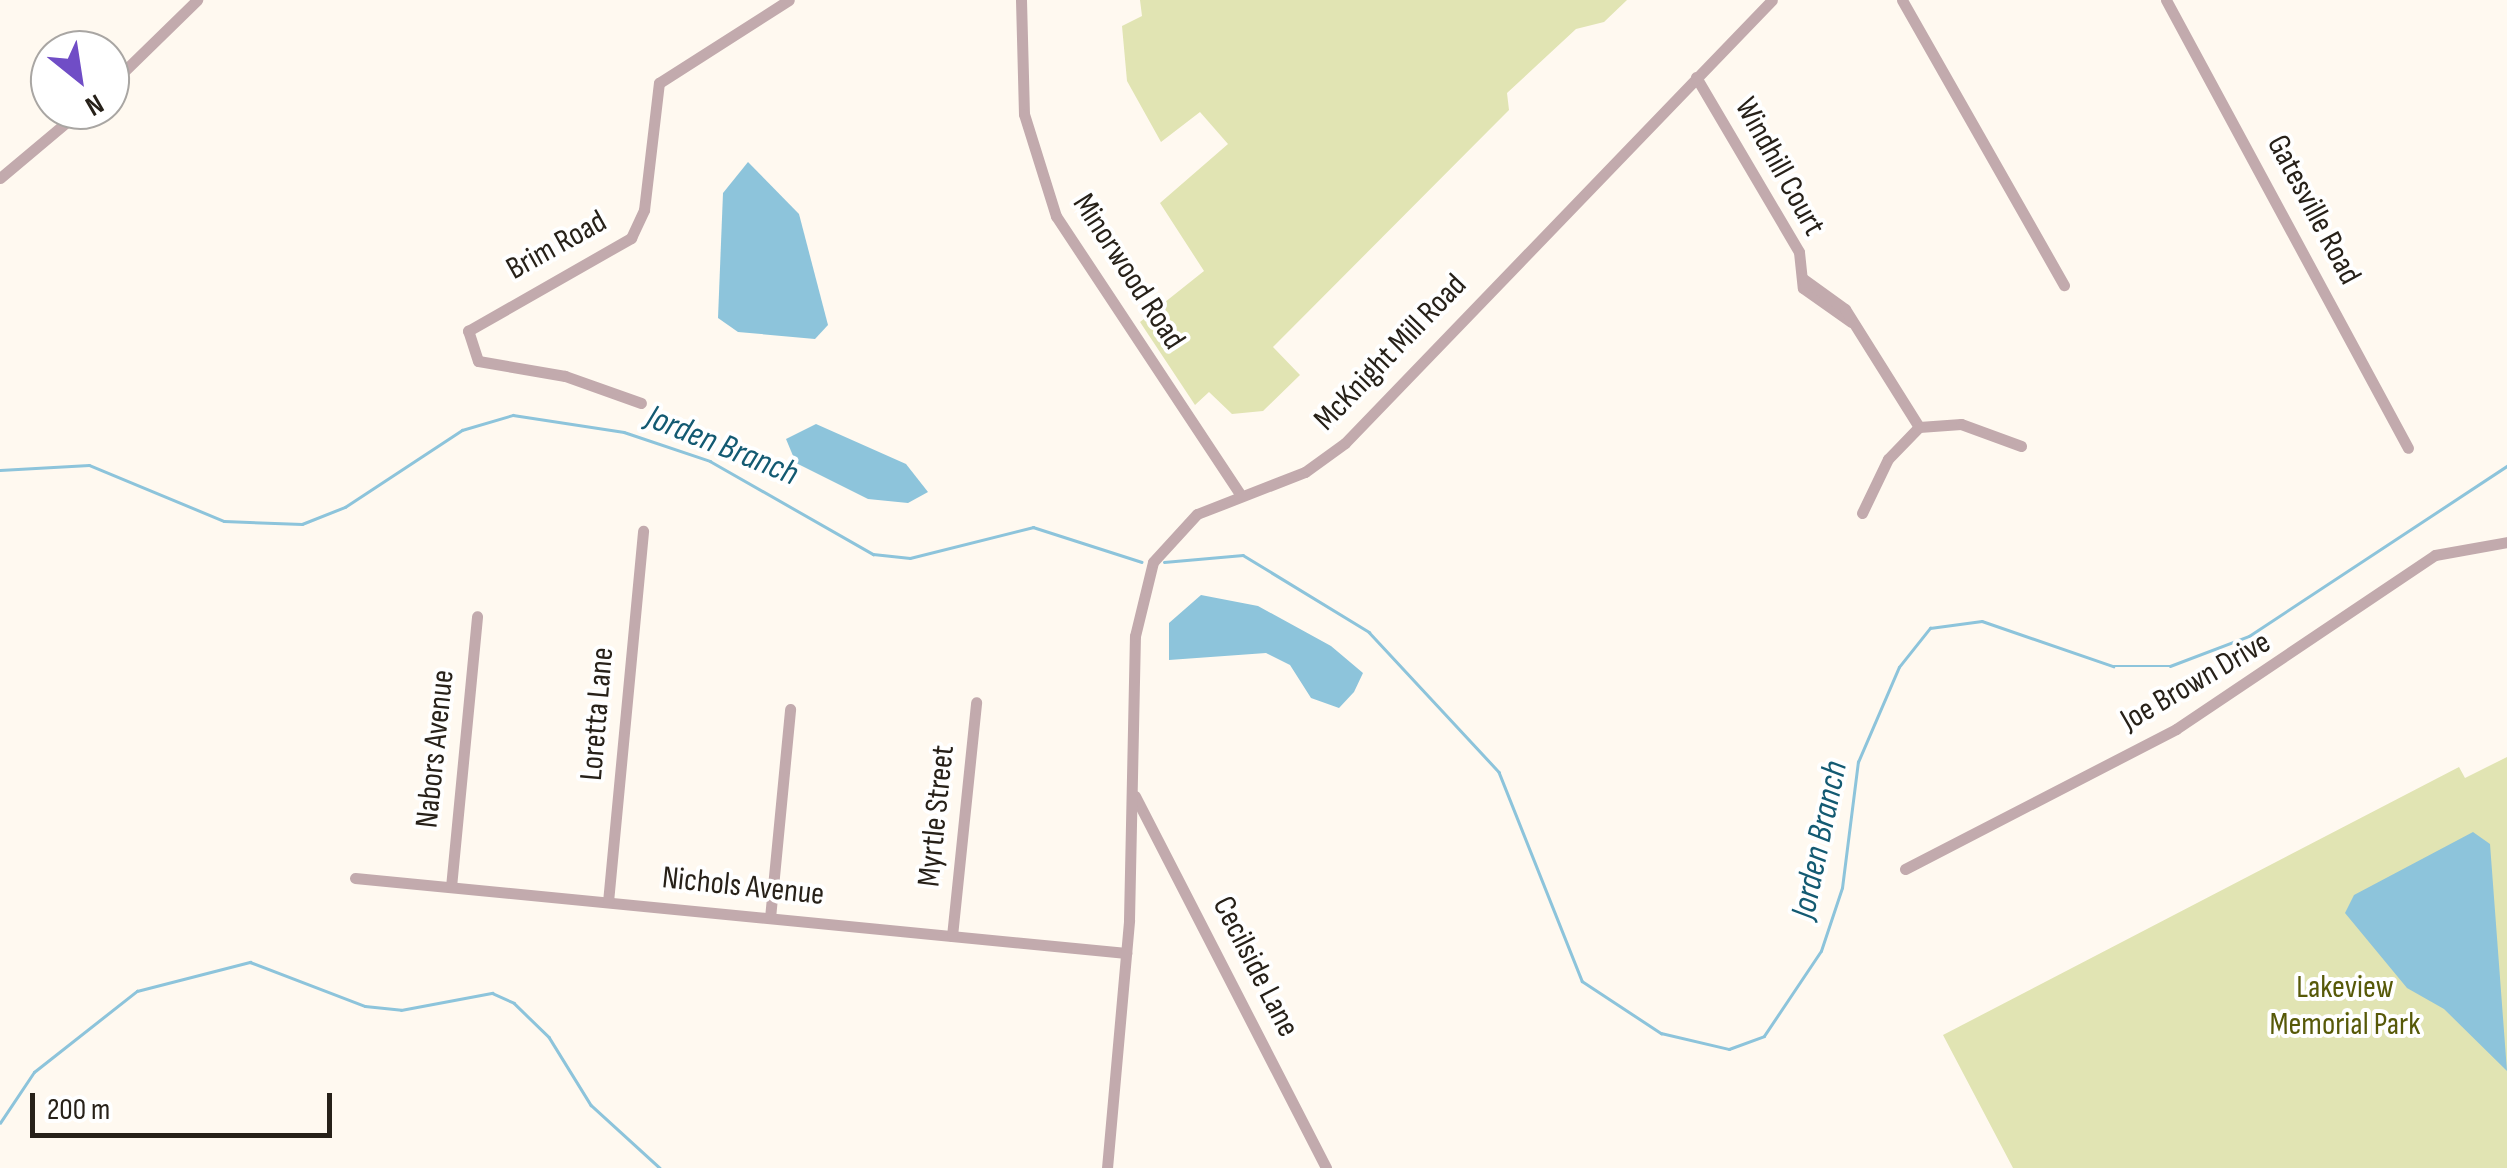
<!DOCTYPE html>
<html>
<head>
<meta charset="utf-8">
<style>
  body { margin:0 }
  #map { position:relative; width:2507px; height:1168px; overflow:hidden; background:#fff9f0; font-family:"Sofia Sans Condensed",sans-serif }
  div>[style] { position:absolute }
  .green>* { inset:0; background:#e1e4b3 }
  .water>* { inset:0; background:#8dc4db }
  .stream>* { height:2.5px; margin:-1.25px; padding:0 1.25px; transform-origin:1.25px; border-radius:1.25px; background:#8dc4db }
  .minor>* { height:11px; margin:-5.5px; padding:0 5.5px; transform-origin:5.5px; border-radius:5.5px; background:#c2aaad }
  span { translate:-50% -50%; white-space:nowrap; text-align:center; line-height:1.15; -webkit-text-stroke:8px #fff; paint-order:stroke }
  .street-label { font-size:32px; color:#272119 }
  .park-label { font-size:32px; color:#575908 }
  .water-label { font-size:35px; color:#135a72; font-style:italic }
  .north { position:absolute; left:30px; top:30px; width:100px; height:100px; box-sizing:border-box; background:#fff; border:2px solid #a9a6a3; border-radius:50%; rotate:150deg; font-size:28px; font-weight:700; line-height:40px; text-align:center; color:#272119 }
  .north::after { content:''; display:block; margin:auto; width:35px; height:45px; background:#704dc6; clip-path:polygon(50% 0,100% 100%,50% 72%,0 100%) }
  .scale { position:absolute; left:30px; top:1093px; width:302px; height:45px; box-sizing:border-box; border:5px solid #272119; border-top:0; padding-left:12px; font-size:30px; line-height:35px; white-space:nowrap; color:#272119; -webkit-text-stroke:8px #fff; paint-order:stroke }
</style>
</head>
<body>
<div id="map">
  <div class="green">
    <div style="clip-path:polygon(1140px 0,1627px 0,1604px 22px,1576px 29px,1507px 93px,1509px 110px,1273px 347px,1300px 375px,1263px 411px,1232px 414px,1209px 392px,1195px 405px,1140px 322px,1204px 271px,1160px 203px,1228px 144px,1200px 112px,1161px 142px,1127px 81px,1122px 26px,1142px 16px)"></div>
    <div style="clip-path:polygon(2507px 757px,2507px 1168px,2013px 1168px,1943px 1035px,2459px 767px,2465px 778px)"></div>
  </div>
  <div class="water">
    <div style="clip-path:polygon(748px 162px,799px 214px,828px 325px,815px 339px,738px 332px,718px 318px,723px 193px)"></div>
    <div style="clip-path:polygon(816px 424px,906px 464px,928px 492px,908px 503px,868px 499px,796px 463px,786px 439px)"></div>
    <div style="clip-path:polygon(1201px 595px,1258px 606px,1331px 646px,1363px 673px,1354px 692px,1339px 708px,1311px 698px,1290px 665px,1266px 653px,1169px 660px,1169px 623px)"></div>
    <div style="clip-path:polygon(2473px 832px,2490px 844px,2507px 1071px,2444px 1009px,2407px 988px,2345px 913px,2354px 895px)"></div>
  </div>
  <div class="stream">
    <div style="left:0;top:470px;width:89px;rotate:-3.2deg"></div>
    <div style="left:89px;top:465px;width:146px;rotate:22.5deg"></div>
    <div style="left:224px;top:521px;width:78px;rotate:2.2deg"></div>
    <div style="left:302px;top:524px;width:46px;rotate:-21.6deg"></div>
    <div style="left:345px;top:507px;width:140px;rotate:-33.3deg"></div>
    <div style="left:462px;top:430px;width:53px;rotate:-16.4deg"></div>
    <div style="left:513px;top:415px;width:112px;rotate:8.7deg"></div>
    <div style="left:624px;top:432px;width:91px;rotate:18.6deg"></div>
    <div style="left:710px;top:461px;width:188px;rotate:29.7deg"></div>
    <div style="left:873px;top:554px;width:37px;rotate:6deg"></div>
    <div style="left:910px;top:558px;width:127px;rotate:-14.1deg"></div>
    <div style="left:1033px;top:527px;width:114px;rotate:17.8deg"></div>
    <div style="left:1164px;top:562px;width:79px;rotate:-5.1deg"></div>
    <div style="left:1243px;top:555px;width:148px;rotate:31.4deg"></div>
    <div style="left:1369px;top:632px;width:191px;rotate:47.1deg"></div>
    <div style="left:1499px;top:772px;width:225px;rotate:68.3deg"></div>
    <div style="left:1582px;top:981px;width:95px;rotate:33.4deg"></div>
    <div style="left:1661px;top:1033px;width:70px;rotate:13.2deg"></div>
    <div style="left:1729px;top:1049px;width:37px;rotate:-20deg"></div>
    <div style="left:1764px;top:1036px;width:102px;rotate:-56.2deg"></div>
    <div style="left:1821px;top:951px;width:66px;rotate:-71.6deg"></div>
    <div style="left:1842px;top:888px;width:127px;rotate:-82.8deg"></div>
    <div style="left:1858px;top:762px;width:103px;rotate:-66.7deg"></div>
    <div style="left:1899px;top:667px;width:50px;rotate:-51.5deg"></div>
    <div style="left:1930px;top:628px;width:52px;rotate:-7.7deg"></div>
    <div style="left:1982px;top:621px;width:139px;rotate:19deg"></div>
    <div style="left:2113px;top:666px;width:57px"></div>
    <div style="left:2170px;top:666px;width:85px;rotate:-20.8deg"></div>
    <div style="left:2249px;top:636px;width:309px;rotate:-33.4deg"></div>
    <div style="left:0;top:1123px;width:61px;rotate:-56.3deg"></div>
    <div style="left:34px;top:1072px;width:131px;rotate:-38.2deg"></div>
    <div style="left:137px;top:991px;width:117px;rotate:-14.4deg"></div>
    <div style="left:250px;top:962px;width:123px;rotate:20.9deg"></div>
    <div style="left:365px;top:1006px;width:36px;rotate:6deg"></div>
    <div style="left:401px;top:1010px;width:93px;rotate:-10.6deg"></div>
    <div style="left:492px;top:993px;width:24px;rotate:24deg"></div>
    <div style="left:514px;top:1003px;width:49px;rotate:44.2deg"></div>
    <div style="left:549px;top:1037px;width:80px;rotate:58.3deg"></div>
    <div style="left:591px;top:1105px;width:93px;rotate:42.4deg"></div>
  </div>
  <div class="minor">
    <div style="left:1021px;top:0;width:114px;rotate:88.5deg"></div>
    <div style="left:1024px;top:114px;width:107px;rotate:72.6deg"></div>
    <div style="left:1056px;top:216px;width:333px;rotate:56.5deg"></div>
    <div style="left:1902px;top:0;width:328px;rotate:60.4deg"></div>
    <div style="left:2166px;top:0;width:509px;rotate:61.62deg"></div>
    <div style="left:1696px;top:77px;width:203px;rotate:59.5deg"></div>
    <div style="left:1799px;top:252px;width:36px;rotate:84deg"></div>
    <div style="left:1803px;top:288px;width:59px;rotate:35.3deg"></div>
    <div style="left:110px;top:85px;width:122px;rotate:-44.3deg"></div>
    <div style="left:0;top:178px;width:106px;rotate:-40deg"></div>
    <div style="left:1802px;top:278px;width:53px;rotate:35.8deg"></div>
    <div style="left:1845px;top:309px;width:139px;rotate:57.9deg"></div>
    <div style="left:1919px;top:427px;width:42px;rotate:-4.1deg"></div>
    <div style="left:1961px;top:424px;width:64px;rotate:20.1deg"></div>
    <div style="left:641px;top:403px;width:81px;rotate:-160.4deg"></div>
    <div style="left:565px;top:376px;width:88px;rotate:-170.2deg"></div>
    <div style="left:478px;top:361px;width:32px;rotate:-108deg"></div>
    <div style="left:468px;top:331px;width:188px;rotate:-29.7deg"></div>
    <div style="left:631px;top:238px;width:31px;rotate:-65deg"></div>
    <div style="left:644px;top:210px;width:128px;rotate:-83.3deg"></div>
    <div style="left:659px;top:83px;width:154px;rotate:-32.6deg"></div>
    <div style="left:1862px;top:513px;width:60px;rotate:-64.3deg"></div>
    <div style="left:1888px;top:459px;width:45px;rotate:-45.9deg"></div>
    <div style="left:1135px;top:796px;width:418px;rotate:62.8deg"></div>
    <div style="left:1905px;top:869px;width:305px;rotate:-27.3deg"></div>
    <div style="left:2176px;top:729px;width:312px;rotate:-33.9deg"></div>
    <div style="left:2435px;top:555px;width:73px;rotate:-10.2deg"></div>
    <div style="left:355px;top:878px;width:775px;rotate:5.56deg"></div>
    <div style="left:451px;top:887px;width:272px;rotate:-84.5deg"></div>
    <div style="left:608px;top:902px;width:373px;rotate:-84.6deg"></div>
    <div style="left:770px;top:918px;width:210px;rotate:-84.5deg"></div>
    <div style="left:952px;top:936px;width:235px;rotate:-84.1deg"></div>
    <div style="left:1107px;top:1168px;width:249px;rotate:-84.9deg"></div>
    <div style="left:1129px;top:920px;width:284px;rotate:-88.8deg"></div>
    <div style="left:1135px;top:636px;width:76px;rotate:-76.3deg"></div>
    <div style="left:1153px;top:562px;width:65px;rotate:-47.5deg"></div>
    <div style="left:1197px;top:514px;width:116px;rotate:-21.3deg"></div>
    <div style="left:1305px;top:472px;width:49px;rotate:-35.9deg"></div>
    <div style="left:1345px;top:443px;width:615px;rotate:-46.05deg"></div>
  </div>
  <div class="street-label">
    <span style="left:1779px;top:167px;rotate:61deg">Windhill Court</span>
    <span style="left:2313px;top:210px;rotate:62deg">Gatesville Road</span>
    <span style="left:557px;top:246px;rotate:-29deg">Brim Road</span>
    <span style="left:1128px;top:272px;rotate:57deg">Minorwood Road</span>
    <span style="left:1391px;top:353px;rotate:-46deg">McKnight Mill Road</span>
    <span style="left:2196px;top:682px;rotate:-30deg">Joe Brown Drive</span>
    <span style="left:598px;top:714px;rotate:-85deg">Loretta Lane</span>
    <span style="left:436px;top:749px;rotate:-84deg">Nabors Avenue</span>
    <span style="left:937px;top:816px;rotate:-84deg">Myrtle Street</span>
    <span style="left:743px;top:887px;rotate:6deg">Nichols Avenue</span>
    <span style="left:1255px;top:967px;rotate:63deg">Cecilside Lane</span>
  </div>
  <div class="park-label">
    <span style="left:2345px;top:1007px">Lakeview<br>Memorial Park</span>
  </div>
  <div class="water-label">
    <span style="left:722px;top:446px;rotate:22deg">Jorden Branch</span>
    <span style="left:1820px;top:840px;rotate:-78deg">Jorden Branch</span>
  </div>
  <div class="north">N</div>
  <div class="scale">200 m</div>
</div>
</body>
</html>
